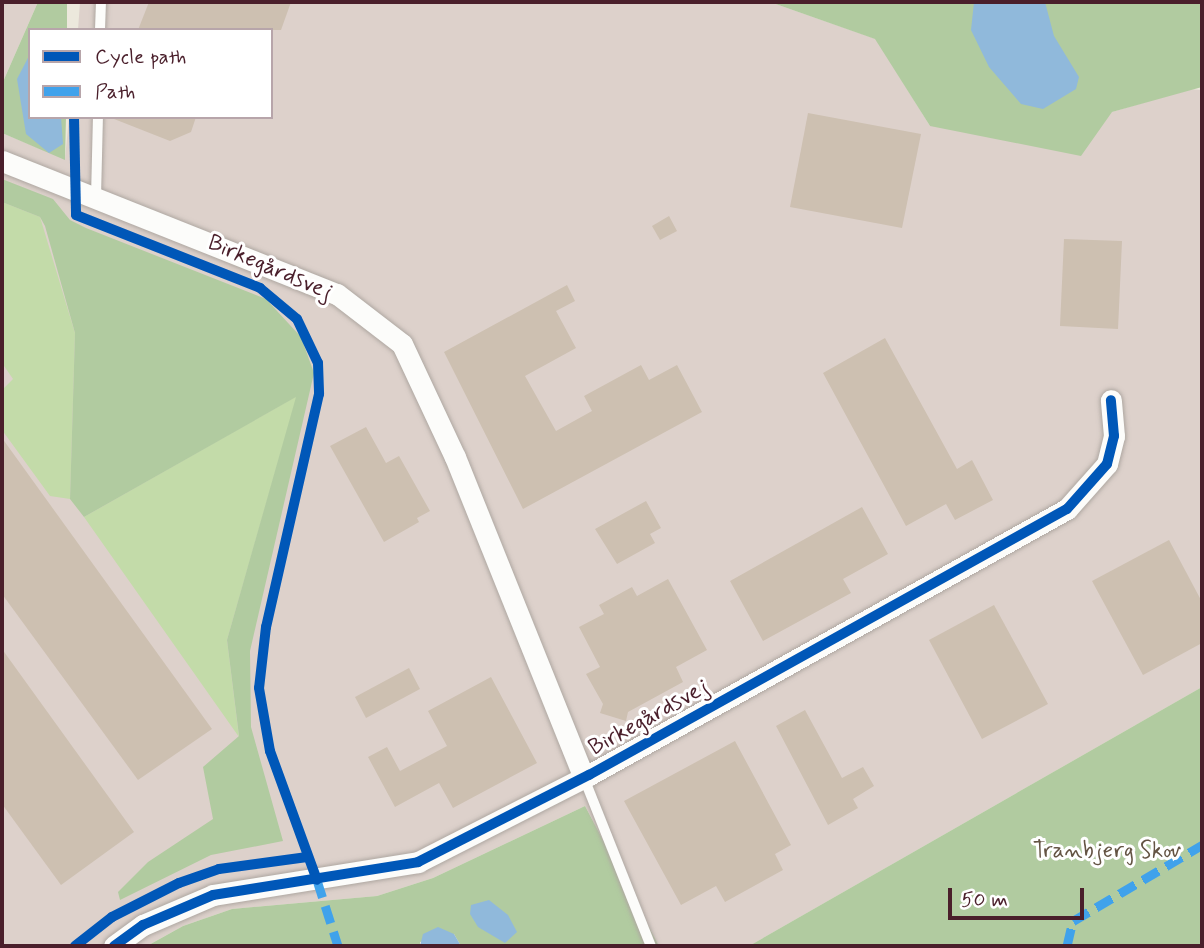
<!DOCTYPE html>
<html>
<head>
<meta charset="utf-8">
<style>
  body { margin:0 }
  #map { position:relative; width:1204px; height:948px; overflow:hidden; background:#ece8dc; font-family:Mynerve,sans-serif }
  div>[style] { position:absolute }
  .industrial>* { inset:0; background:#ddd1cb }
  .green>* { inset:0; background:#c3dba9 }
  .forest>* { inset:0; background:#b1cba0 }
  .water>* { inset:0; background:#90b9db }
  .building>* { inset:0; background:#cdc0b1 }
  .roads { filter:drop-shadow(0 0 2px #aea7a1) drop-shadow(0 0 2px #aea7a1) }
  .service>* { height:10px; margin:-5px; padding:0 5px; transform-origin:5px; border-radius:5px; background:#fcfcfa }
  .minor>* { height:21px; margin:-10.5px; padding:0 10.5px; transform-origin:10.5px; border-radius:10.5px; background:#fcfcfa }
  .quiet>* { height:9px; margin-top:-4.5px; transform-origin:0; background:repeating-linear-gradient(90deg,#40a2eb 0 18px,transparent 0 27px) }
  .cycleway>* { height:10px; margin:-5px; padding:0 5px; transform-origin:5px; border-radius:5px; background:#0057b8 }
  span { translate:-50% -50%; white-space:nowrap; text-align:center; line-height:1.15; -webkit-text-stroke:6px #fff; paint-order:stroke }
  .street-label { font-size:23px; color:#4a1f2b }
  .park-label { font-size:23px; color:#645444 }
  .frame { position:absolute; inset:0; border:4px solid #4a1f2b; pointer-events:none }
  .legend { position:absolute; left:28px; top:28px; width:245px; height:91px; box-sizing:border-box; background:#fff; border:2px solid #b7a5aa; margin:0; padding:9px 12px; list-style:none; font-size:21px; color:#4a1f2b }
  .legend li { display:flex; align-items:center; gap:14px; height:35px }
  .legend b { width:35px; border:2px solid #b7a5aa }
  .scale { position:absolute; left:948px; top:888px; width:136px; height:32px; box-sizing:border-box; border:4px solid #4a1f2b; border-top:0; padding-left:9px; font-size:21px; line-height:24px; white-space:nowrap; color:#4a1f2b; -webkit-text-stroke:5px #fff; paint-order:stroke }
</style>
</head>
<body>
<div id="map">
  <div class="industrial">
    <div style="clip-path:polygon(2px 2px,38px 2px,2px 84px)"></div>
    <div style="clip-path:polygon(80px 2px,770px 2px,876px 39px,930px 126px,1112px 112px,1189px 89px,1202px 90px,1202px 687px,749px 946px,659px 946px,585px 806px,433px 878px,377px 896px,232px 909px,183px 926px,147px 946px,2px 946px,2px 133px,65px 159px,69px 117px,271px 117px,271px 30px,78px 30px)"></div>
  </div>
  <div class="green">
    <div style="clip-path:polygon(2px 202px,40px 217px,75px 333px,70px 499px,50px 496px,2px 430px,2px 390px,13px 379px,2px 363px)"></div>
    <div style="clip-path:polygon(297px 396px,227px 640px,239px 737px,84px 517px)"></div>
  </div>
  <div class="forest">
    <div style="clip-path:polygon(38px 2px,67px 2px,67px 30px,30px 30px,30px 117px,66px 117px,65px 160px,2px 133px,2px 84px)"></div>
    <div style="clip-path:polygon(770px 2px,1202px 2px,1202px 87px,1112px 112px,1081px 156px,930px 126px,875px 39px)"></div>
    <div style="clip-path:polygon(2px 179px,53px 199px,70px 220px,86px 228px,266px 299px,301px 337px,314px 373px,250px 651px,251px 727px,283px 841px,211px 855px,120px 900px,118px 892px,148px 862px,213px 819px,203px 767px,239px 736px,227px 640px,296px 397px,84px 517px,70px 499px,75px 333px,45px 226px,40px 217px,2px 202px)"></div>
    <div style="clip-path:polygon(1202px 687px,1202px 946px,749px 946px)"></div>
    <div style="clip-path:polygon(585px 806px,659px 946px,461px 946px,454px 934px,420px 942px,420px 946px,147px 946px,183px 926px,232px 909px,377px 896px,433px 878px)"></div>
  </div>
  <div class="water">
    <div style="clip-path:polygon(974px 2px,1045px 2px,1054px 36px,1079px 77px,1076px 89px,1043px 109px,1021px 104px,989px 67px,971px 30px)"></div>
    <div style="clip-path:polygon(30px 54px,30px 117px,61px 117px,63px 144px,49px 153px,26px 134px,17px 79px)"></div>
    <div style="clip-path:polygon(489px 900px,508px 915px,517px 932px,505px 943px,478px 927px,470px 914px,471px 905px)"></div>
    <div style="clip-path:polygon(438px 927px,454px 934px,461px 946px,420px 946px,423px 934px)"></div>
  </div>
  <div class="building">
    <div style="clip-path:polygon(149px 2px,291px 2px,281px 30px,138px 30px)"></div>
    <div style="clip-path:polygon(808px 113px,921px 134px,902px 228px,790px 207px)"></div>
    <div style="clip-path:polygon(109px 117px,196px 117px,191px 132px,170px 141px)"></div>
    <div style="clip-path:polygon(669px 216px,677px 231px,660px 240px,652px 226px)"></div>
    <div style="clip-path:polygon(1064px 239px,1122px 241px,1118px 329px,1060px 326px)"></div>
    <div style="clip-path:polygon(567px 285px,575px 301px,556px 311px,576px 348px,525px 376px,556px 431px,592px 411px,584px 396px,641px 365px,649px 380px,677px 365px,702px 412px,523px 509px,444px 352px)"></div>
    <div style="clip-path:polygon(885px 338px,957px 469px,972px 460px,993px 500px,955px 520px,946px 504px,906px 526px,823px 373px)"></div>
    <div style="clip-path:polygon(366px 427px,386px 463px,399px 456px,430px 511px,417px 518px,419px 522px,384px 542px,330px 446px)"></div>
    <div style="clip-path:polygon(2px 438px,212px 729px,138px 780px,2px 594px)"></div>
    <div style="clip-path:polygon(646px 501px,661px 528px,650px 534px,655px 543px,617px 564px,595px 529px)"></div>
    <div style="clip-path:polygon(862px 507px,888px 554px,843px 579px,851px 593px,763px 641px,730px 581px)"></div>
    <div style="clip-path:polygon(1169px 540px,1202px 602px,1202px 643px,1143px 675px,1092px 581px)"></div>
    <div style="clip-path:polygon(668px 579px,707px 650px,676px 667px,683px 682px,628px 712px,626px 721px,600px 713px,603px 704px,586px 674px,600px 667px,579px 627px,604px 614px,599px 605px,632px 587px,637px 596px)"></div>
    <div style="clip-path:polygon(994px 605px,1048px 704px,982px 739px,929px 640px)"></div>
    <div style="clip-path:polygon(2px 649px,134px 832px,61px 885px,2px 804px)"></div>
    <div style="clip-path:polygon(409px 668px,420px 689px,366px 718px,355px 697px)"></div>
    <div style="clip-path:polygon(491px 677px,537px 763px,453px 808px,439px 783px,395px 807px,368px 757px,387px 747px,400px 771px,447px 746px,428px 711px)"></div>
    <div style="clip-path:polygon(805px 710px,842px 778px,863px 767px,874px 786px,853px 799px,858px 808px,828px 825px,776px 726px)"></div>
    <div style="clip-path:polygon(735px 741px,791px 845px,775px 854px,783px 870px,725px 902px,716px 886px,681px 905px,624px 801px)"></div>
  </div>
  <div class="roads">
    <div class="service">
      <div style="left:100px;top:30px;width:28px;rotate:-88deg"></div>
      <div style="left:96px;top:197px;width:80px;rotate:-88.6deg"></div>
      <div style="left:584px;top:778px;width:181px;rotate:68.3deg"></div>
    </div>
    <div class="minor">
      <div style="left:2px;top:161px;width:360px;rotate:21.7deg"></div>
      <div style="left:337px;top:294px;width:82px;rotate:37.6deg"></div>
      <div style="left:402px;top:344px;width:125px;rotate:64.9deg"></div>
      <div style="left:455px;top:457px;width:346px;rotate:68.1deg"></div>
      <div style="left:114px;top:946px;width:36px;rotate:-36deg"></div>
      <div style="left:143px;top:925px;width:76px;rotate:-23.2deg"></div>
      <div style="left:213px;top:895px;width:208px;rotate:-9.1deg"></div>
      <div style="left:418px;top:862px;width:192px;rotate:-27deg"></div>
      <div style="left:589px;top:775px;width:547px;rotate:-29.1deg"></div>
      <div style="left:1067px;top:509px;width:60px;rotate:-48.4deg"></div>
      <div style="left:1107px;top:464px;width:29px;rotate:-76deg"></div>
      <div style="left:1114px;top:436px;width:36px;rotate:-95deg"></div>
    </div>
  </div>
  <div class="quiet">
    <div style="left:317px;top:880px;width:69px;rotate:72.3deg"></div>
    <div style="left:1067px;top:946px;width:26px;rotate:-77deg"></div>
    <div style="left:1073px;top:921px;width:150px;rotate:-30.5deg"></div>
  </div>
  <div class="cycleway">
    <div style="left:74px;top:117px;width:98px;rotate:88.8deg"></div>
    <div style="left:76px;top:215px;width:198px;rotate:21.6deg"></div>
    <div style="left:260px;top:288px;width:48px;rotate:40deg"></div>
    <div style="left:297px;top:319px;width:49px;rotate:64.5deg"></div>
    <div style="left:318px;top:363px;width:31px;rotate:88deg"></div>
    <div style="left:319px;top:394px;width:239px;rotate:102.8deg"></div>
    <div style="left:266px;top:627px;width:61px;rotate:96.5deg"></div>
    <div style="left:259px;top:688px;width:64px;rotate:80.1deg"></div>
    <div style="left:270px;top:751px;width:137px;rotate:70deg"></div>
    <div style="left:75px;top:946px;width:47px;rotate:-38.1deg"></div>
    <div style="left:112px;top:917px;width:75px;rotate:-26.9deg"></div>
    <div style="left:179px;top:883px;width:42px;rotate:-19.3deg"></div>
    <div style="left:219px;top:869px;width:89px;rotate:-7.8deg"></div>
    <div style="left:114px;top:946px;width:36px;rotate:-36deg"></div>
    <div style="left:143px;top:925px;width:76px;rotate:-23.2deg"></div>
    <div style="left:213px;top:895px;width:208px;rotate:-9.1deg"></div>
    <div style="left:418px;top:862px;width:192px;rotate:-27deg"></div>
    <div style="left:589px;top:775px;width:547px;rotate:-29.1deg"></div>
    <div style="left:1067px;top:509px;width:60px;rotate:-48.4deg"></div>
    <div style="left:1107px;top:464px;width:29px;rotate:-76deg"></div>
    <div style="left:1114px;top:436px;width:36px;rotate:-95deg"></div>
  </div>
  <div class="street-label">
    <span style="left:270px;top:268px;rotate:23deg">Birkegårdsvej</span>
    <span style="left:649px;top:718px;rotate:-29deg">Birkegårdsvej</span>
  </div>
  <div class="park-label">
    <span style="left:1107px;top:851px">Tranbjerg Skov</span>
  </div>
  <div class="frame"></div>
  <ul class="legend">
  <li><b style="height:9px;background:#0057b8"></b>Cycle path</li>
  <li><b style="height:9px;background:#40a2eb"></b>Path</li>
  </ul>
  <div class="scale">50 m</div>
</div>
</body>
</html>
